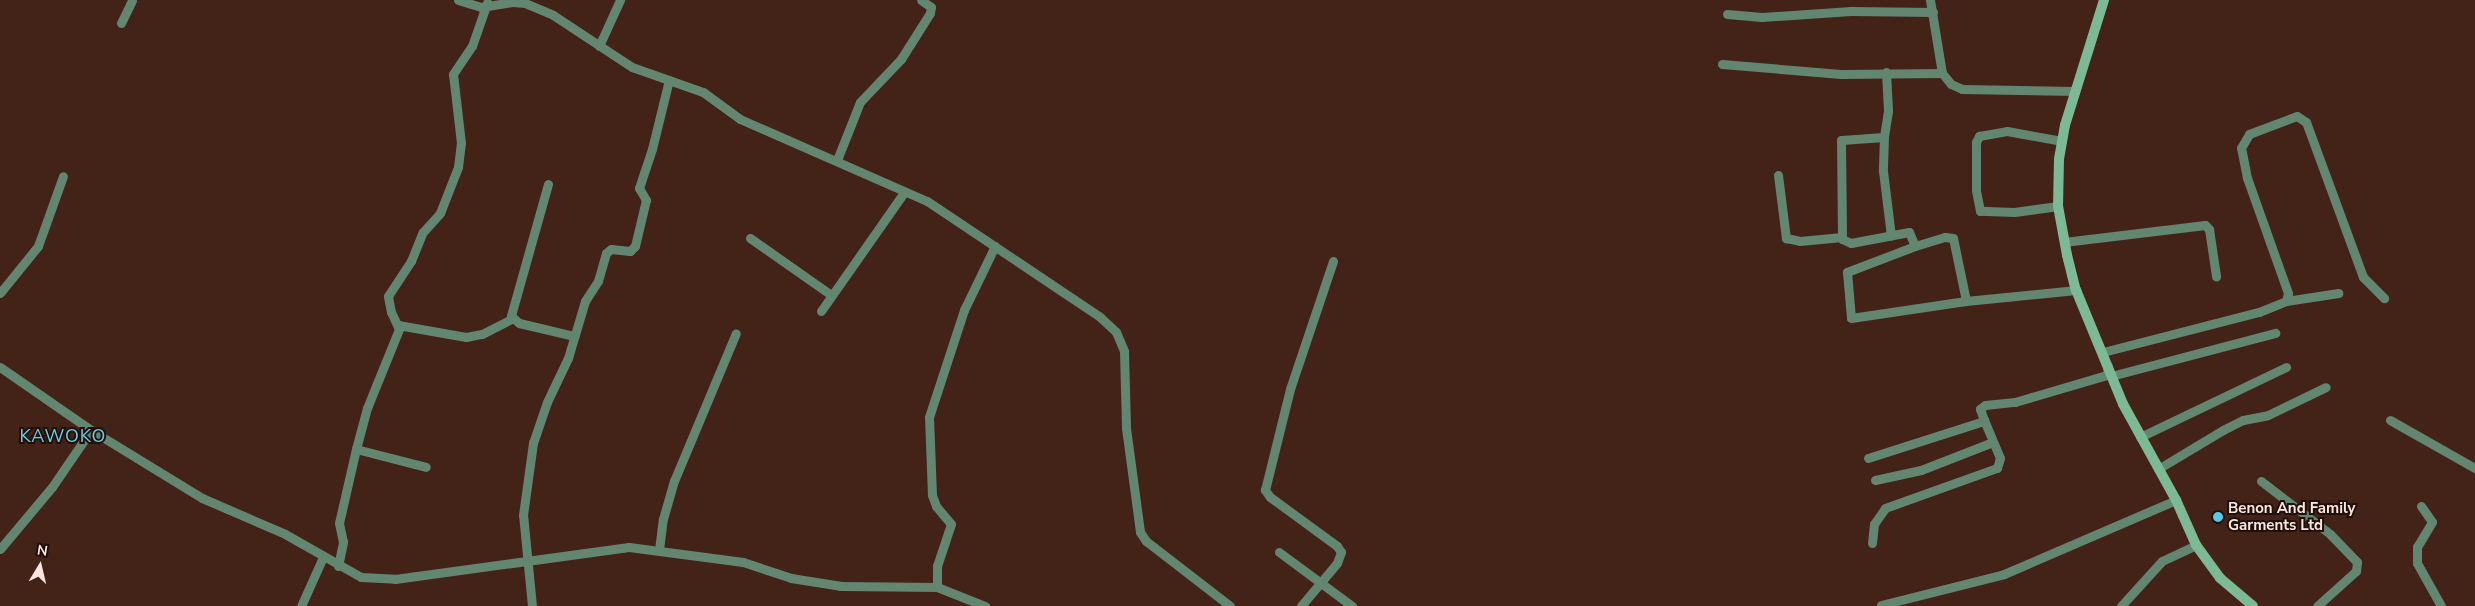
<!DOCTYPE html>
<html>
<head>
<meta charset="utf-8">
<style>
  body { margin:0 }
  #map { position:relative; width:2475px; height:606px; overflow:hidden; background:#432218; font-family:"Nunito Sans",sans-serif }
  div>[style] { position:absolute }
  .street>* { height:9px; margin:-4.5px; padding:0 4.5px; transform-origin:4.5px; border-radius:4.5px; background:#628670 }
  .secondary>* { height:10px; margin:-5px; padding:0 5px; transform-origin:5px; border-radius:5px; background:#7eb996 }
  .dots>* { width:14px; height:14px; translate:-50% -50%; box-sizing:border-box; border:2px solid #1f100c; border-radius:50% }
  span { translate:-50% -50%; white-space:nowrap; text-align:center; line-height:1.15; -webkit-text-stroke:4px #1f100c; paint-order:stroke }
  .poi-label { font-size:15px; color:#fde6df; font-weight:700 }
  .left { translate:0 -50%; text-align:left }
  .quarter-label { font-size:18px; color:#6bcee9; letter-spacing:1px }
  .north { position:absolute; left:15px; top:541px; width:50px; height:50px; -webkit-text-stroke:4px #1f100c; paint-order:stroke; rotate:9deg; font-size:14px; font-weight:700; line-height:20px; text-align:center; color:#fde6df }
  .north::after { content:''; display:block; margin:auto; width:18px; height:22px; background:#fde6df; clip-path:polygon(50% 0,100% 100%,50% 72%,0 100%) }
</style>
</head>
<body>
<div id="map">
  <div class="street">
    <div style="left:458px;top:0;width:24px;rotate:17deg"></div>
    <div style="left:481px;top:7px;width:32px;rotate:-9deg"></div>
    <div style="left:513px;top:2px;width:12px;rotate:5deg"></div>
    <div style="left:525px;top:3px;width:30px;rotate:23deg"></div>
    <div style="left:553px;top:15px;width:95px;rotate:33.4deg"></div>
    <div style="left:632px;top:67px;width:75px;rotate:19.4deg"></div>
    <div style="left:703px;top:92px;width:46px;rotate:36.1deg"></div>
    <div style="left:740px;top:119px;width:204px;rotate:23.7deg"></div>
    <div style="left:927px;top:201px;width:208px;rotate:33.8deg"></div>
    <div style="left:1100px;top:317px;width:22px;rotate:43deg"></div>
    <div style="left:1116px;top:332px;width:21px;rotate:67deg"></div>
    <div style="left:1124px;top:351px;width:77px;rotate:88.5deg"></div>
    <div style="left:1126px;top:428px;width:105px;rotate:82.3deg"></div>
    <div style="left:1140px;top:532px;width:11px;rotate:56deg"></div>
    <div style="left:1146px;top:541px;width:106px;rotate:37.7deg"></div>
    <div style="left:1930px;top:0;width:74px;rotate:80.7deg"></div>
    <div style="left:1942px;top:73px;width:14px;rotate:51deg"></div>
    <div style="left:1951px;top:84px;width:12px;rotate:24deg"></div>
    <div style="left:1962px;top:89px;width:113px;rotate:1deg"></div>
    <div style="left:1727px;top:14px;width:35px;rotate:5deg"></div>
    <div style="left:1762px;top:17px;width:89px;rotate:-3.9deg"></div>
    <div style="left:1851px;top:11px;width:82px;rotate:0.7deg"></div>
    <div style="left:121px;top:23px;width:25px;rotate:-64deg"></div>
    <div style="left:599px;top:46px;width:51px;rotate:-65.5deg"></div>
    <div style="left:1722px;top:64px;width:119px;rotate:4.8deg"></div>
    <div style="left:1841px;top:74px;width:101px;rotate:-0.6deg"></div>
    <div style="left:1886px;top:72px;width:39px;rotate:87deg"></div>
    <div style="left:1888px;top:111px;width:26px;rotate:99deg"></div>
    <div style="left:1884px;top:137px;width:43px;rotate:176deg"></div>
    <div style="left:1841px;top:140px;width:99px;rotate:89.4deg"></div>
    <div style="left:1842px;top:239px;width:10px;rotate:24deg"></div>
    <div style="left:1851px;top:243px;width:59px;rotate:-10.7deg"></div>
    <div style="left:1909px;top:232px;width:15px;rotate:67deg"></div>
    <div style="left:1915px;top:246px;width:31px;rotate:-17deg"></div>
    <div style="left:1945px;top:237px;width:8px;rotate:7deg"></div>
    <div style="left:1953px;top:238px;width:64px;rotate:78.3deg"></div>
    <div style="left:1884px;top:137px;width:34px;rotate:92deg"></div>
    <div style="left:1883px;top:171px;width:65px;rotate:83deg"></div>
    <div style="left:837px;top:160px;width:62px;rotate:-68.4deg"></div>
    <div style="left:860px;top:102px;width:59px;rotate:-46.4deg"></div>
    <div style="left:901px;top:59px;width:54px;rotate:-57.8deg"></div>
    <div style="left:930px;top:13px;width:6px;rotate:-81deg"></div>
    <div style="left:931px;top:7px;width:12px;rotate:-145deg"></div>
    <div style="left:1778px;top:175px;width:64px;rotate:82.8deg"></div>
    <div style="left:1786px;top:238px;width:14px;rotate:12deg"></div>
    <div style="left:1800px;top:241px;width:42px;rotate:-5.4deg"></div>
    <div style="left:548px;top:184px;width:137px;rotate:105.7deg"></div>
    <div style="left:511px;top:316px;width:11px;rotate:41deg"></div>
    <div style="left:519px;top:323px;width:57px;rotate:13.3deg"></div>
    <div style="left:2058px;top:206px;width:44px;rotate:172.2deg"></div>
    <div style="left:2014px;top:212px;width:34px;rotate:-178deg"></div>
    <div style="left:1980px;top:211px;width:21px;rotate:-101deg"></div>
    <div style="left:1976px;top:190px;width:48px;rotate:-90deg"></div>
    <div style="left:1976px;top:142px;width:7px;rotate:-63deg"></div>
    <div style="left:1979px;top:136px;width:28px;rotate:-10deg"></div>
    <div style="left:2007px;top:131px;width:56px;rotate:10.3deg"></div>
    <div style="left:750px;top:238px;width:99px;rotate:35.1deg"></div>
    <div style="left:2064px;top:242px;width:142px;rotate:-6.9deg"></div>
    <div style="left:2205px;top:225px;width:6px;rotate:45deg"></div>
    <div style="left:2209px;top:229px;width:48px;rotate:81.5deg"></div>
    <div style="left:1915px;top:246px;width:73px;rotate:159.1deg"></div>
    <div style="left:1847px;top:272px;width:46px;rotate:85deg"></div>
    <div style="left:1851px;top:318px;width:116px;rotate:-8.4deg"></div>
    <div style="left:1966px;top:301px;width:111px;rotate:-5.7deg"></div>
    <div style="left:0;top:293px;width:60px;rotate:-51deg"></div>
    <div style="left:38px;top:246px;width:74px;rotate:-70.3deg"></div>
    <div style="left:2286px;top:301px;width:53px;rotate:-8.7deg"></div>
    <div style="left:821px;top:311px;width:146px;rotate:-55deg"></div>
    <div style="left:398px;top:325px;width:69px;rotate:10deg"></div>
    <div style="left:466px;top:337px;width:16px;rotate:-11deg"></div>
    <div style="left:482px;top:334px;width:34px;rotate:-27deg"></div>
    <div style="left:2103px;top:352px;width:161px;rotate:-14.4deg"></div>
    <div style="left:2259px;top:312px;width:29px;rotate:-22deg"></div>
    <div style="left:2286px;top:301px;width:8px;rotate:-76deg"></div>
    <div style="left:2288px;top:293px;width:122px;rotate:-109.6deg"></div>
    <div style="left:2247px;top:178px;width:31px;rotate:-101deg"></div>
    <div style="left:2241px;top:148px;width:16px;rotate:-60deg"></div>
    <div style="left:2249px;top:134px;width:51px;rotate:-20.6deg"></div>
    <div style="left:2297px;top:116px;width:11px;rotate:34deg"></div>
    <div style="left:2306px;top:122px;width:165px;rotate:69.8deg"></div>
    <div style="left:2363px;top:277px;width:30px;rotate:45deg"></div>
    <div style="left:0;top:367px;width:111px;rotate:34.7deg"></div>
    <div style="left:91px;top:430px;width:130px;rotate:31.5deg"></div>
    <div style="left:202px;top:498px;width:90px;rotate:23.4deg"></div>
    <div style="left:285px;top:534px;width:87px;rotate:29.5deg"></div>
    <div style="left:361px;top:577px;width:34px;rotate:3deg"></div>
    <div style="left:395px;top:579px;width:236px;rotate:-7.8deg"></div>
    <div style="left:629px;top:547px;width:115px;rotate:7.5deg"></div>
    <div style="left:743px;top:562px;width:51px;rotate:18.4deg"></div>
    <div style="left:791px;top:578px;width:51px;rotate:9.1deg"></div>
    <div style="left:841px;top:586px;width:96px;rotate:0.6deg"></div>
    <div style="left:937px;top:587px;width:52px;rotate:21.6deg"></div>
    <div style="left:2111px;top:376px;width:170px;rotate:-14.7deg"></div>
    <div style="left:2390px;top:420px;width:98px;rotate:29.5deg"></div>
    <div style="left:2140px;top:437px;width:162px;rotate:-25.6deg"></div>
    <div style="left:356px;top:449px;width:72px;rotate:14.4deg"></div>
    <div style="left:1868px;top:458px;width:119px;rotate:-17.7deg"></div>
    <div style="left:1981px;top:422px;width:4px;rotate:-34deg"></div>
    <div style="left:1984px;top:420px;width:12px;rotate:-110deg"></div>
    <div style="left:1980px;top:409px;width:6px;rotate:-39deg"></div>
    <div style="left:1985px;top:405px;width:30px;rotate:-6deg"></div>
    <div style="left:2015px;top:402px;width:96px;rotate:-16.4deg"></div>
    <div style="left:2107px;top:375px;width:9px;rotate:-84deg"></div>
    <div style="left:2158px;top:469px;width:76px;rotate:-31deg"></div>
    <div style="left:2223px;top:430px;width:22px;rotate:-27deg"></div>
    <div style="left:2243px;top:420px;width:25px;rotate:-11deg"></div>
    <div style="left:2268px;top:415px;width:64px;rotate:-25.8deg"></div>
    <div style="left:1875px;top:480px;width:47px;rotate:-12.3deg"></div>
    <div style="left:1921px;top:470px;width:77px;rotate:-21.3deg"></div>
    <div style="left:2261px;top:481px;width:87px;rotate:37.5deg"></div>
    <div style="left:2330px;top:534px;width:39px;rotate:46deg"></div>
    <div style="left:2357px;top:562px;width:9px;rotate:96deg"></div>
    <div style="left:2356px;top:571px;width:52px;rotate:138.1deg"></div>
    <div style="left:2421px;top:506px;width:19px;rotate:55deg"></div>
    <div style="left:2432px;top:522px;width:29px;rotate:121deg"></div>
    <div style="left:2417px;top:547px;width:16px;rotate:90deg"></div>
    <div style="left:2417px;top:563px;width:49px;rotate:60.8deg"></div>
    <div style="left:1872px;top:543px;width:19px;rotate:-84deg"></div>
    <div style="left:1874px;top:524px;width:19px;rotate:-55deg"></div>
    <div style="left:1885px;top:508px;width:119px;rotate:-19.7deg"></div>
    <div style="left:1997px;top:468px;width:10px;rotate:-73deg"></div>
    <div style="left:2000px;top:458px;width:41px;rotate:-112.8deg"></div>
    <div style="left:0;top:549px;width:81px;rotate:-50deg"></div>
    <div style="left:52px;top:487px;width:69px;rotate:-55.6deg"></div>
    <div style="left:659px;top:550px;width:31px;rotate:-83deg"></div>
    <div style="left:663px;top:519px;width:40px;rotate:-74deg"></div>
    <div style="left:674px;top:481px;width:160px;rotate:-67.3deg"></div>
    <div style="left:1279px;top:552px;width:91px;rotate:36.5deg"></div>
    <div style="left:338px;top:566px;width:25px;rotate:-78deg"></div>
    <div style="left:343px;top:542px;width:19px;rotate:-102deg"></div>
    <div style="left:339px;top:523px;width:76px;rotate:-77.1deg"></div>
    <div style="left:356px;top:449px;width:42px;rotate:-75deg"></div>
    <div style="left:367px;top:408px;width:85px;rotate:-67.9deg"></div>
    <div style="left:399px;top:329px;width:19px;rotate:-115deg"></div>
    <div style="left:391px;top:312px;width:16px;rotate:-101deg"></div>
    <div style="left:388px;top:296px;width:42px;rotate:-56.7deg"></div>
    <div style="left:411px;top:261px;width:31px;rotate:-68deg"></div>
    <div style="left:423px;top:232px;width:25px;rotate:-48deg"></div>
    <div style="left:440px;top:213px;width:49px;rotate:-68.6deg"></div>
    <div style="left:458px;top:167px;width:24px;rotate:-83deg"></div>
    <div style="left:461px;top:143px;width:69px;rotate:-96.6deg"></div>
    <div style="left:453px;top:74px;width:34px;rotate:-56deg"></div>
    <div style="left:472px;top:46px;width:46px;rotate:-70.8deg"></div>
    <div style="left:937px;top:587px;width:21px;rotate:-90deg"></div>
    <div style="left:937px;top:566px;width:44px;rotate:-71.6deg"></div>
    <div style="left:951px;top:524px;width:23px;rotate:-130deg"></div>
    <div style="left:936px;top:506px;width:12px;rotate:-110deg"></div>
    <div style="left:932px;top:495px;width:78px;rotate:-92.2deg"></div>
    <div style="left:929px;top:417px;width:113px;rotate:-71.9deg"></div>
    <div style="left:964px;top:310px;width:71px;rotate:-64.2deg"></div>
    <div style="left:1881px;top:605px;width:127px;rotate:-14.1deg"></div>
    <div style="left:2004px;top:574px;width:187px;rotate:-23.3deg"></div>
    <div style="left:301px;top:606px;width:54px;rotate:-65.8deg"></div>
    <div style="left:532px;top:606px;width:91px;rotate:-95.6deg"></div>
    <div style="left:523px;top:515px;width:73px;rotate:-82.1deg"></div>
    <div style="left:533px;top:443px;width:43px;rotate:-71.1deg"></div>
    <div style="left:547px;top:402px;width:49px;rotate:-64.5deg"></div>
    <div style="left:568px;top:358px;width:59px;rotate:-73.4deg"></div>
    <div style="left:585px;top:301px;width:24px;rotate:-57deg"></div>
    <div style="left:598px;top:281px;width:29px;rotate:-74deg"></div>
    <div style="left:606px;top:253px;width:6px;rotate:-39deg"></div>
    <div style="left:611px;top:249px;width:19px;rotate:6deg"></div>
    <div style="left:630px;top:251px;width:7px;rotate:-45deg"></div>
    <div style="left:635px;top:246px;width:47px;rotate:-76.6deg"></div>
    <div style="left:646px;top:200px;width:14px;rotate:-120deg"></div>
    <div style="left:639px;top:188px;width:41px;rotate:-71.6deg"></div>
    <div style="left:652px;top:149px;width:71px;rotate:-76.2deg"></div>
    <div style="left:1301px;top:606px;width:56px;rotate:-50.1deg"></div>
    <div style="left:1337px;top:563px;width:12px;rotate:-70deg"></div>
    <div style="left:1341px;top:552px;width:7px;rotate:-124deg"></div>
    <div style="left:1337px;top:546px;width:83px;rotate:-143.8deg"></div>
    <div style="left:1270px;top:497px;width:9px;rotate:-126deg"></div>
    <div style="left:1265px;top:490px;width:104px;rotate:-76.1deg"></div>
    <div style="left:1290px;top:389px;width:135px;rotate:-71.4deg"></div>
    <div style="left:2121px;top:606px;width:61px;rotate:-47.7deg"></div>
    <div style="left:2162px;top:561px;width:38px;rotate:-25deg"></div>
  </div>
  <div class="secondary">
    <div style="left:2104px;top:0;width:131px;rotate:107.3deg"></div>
    <div style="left:2065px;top:125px;width:35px;rotate:100deg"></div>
    <div style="left:2059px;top:159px;width:47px;rotate:91.2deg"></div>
    <div style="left:2058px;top:206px;width:50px;rotate:79.6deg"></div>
    <div style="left:2067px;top:255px;width:36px;rotate:76deg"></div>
    <div style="left:2076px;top:290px;width:123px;rotate:67.6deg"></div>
    <div style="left:2123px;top:404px;width:110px;rotate:61.1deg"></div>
    <div style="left:2176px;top:500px;width:49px;rotate:66deg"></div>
    <div style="left:2196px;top:545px;width:41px;rotate:54deg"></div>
    <div style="left:2220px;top:578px;width:43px;rotate:40.3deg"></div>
  </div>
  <div class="dots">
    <div style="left:2218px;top:517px;background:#59c8e5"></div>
  </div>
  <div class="poi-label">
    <span class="left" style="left:2228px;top:517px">Benon And Family<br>Garments Ltd</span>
  </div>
  <div class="quarter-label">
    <span style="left:63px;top:436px">KAWOKO</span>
  </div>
  <div class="north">N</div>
</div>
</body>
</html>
